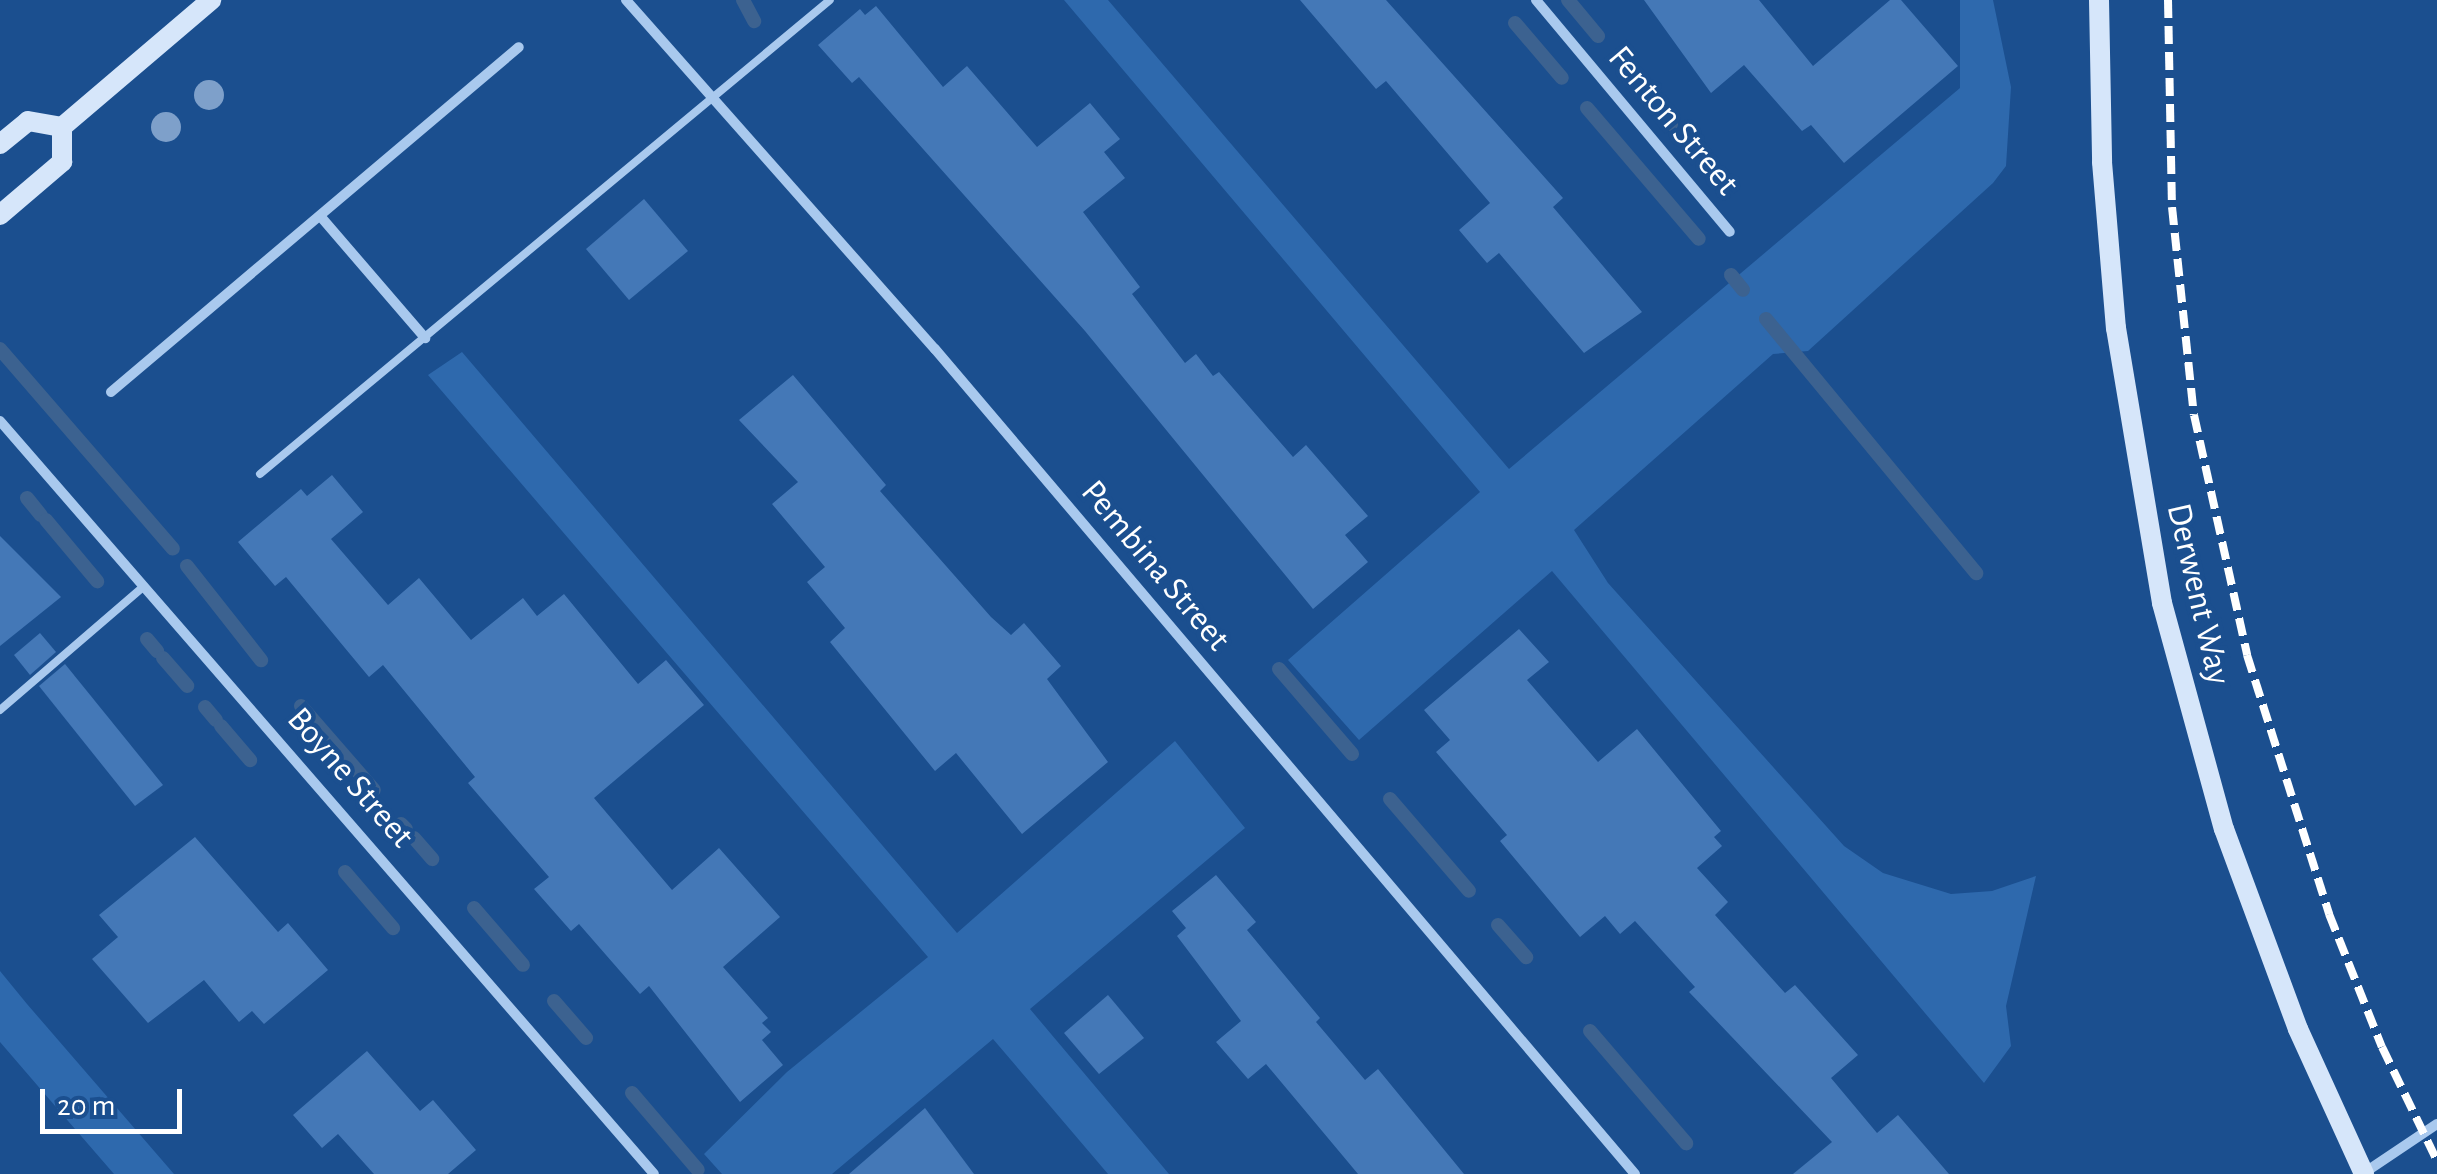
<!DOCTYPE html>
<html>
<head>
<meta charset="utf-8">
<style>
  body { margin:0 }
  #map { position:relative; width:2437px; height:1174px; overflow:hidden; background:#1b4f8f; font-family:"Alegreya Sans",sans-serif }
  div>[style] { position:absolute }
  .green>* { inset:0; background:#2e69ad }
  .stream>* { height:14px; margin:-7px; padding:0 7px; transform-origin:7px; border-radius:7px; background:#3c6290 }
  .building>* { inset:0; background:#4478b7 }
  .lane>* { height:8px; margin:-4px; padding:0 4px; transform-origin:4px; border-radius:4px; background:#a9c9ee }
  .street>* { height:10px; margin:-5px; padding:0 5px; transform-origin:5px; border-radius:5px; background:#a9c9ee }
  .secondary>* { height:20px; margin:-10px; padding:0 10px; transform-origin:10px; border-radius:10px; background:#d6e6fa }
  .rail>* { height:8px; margin-top:-4px; transform-origin:0; background:repeating-linear-gradient(90deg,#fff 0 18px,transparent 0 26px) }
  .trees>* { width:30px; height:30px; margin:-15px; border-radius:50%; background:#7ea0ca }
  span { translate:-50% -50%; white-space:nowrap; text-align:center; line-height:1.15; -webkit-text-stroke:9px #1b4f8f; paint-order:stroke }
  .street-label { font-size:35px; color:#fff }
  .scale { position:absolute; left:40px; top:1089px; width:142px; height:45px; box-sizing:border-box; border:5px solid #fff; border-top:0; padding-left:12px; font-size:30px; line-height:35px; white-space:nowrap; color:#fff; -webkit-text-stroke:8px #1b4f8f; paint-order:stroke }
</style>
</head>
<body>
<div id="map">
  <div class="green">
    <div style="clip-path:polygon(1064px 0,1108px 0,1509px 469px,1960px 88px,1960px 0,1993px 0,2011px 87px,2006px 166px,1993px 183px,1808px 351px,1773px 354px,1574px 530px,1608px 583px,1844px 846px,1883px 873px,1951px 894px,1992px 891px,2036px 876px,2006px 1006px,2011px 1046px,1984px 1083px,1552px 571px,1359px 740px,1288px 660px,1480px 492px)"></div>
    <div style="clip-path:polygon(462px 352px,957px 933px,1175px 741px,1245px 828px,1030px 1009px,1169px 1174px,1108px 1174px,993px 1039px,832px 1174px,722px 1174px,704px 1154px,787px 1072px,928px 957px,428px 375px)"></div>
    <div style="clip-path:polygon(0 971px,27px 1004px,174px 1174px,114px 1174px,62px 1114px,0 1042px)"></div>
  </div>
  <div class="stream">
    <div style="left:743px;top:0;width:24px;rotate:62deg"></div>
    <div style="left:1568px;top:0;width:47px;rotate:50.2deg"></div>
    <div style="left:1515px;top:23px;width:72px;rotate:49.5deg"></div>
    <div style="left:1641px;top:88px;width:47px;rotate:50.2deg"></div>
    <div style="left:1587px;top:108px;width:172px;rotate:49.5deg"></div>
    <div style="left:1731px;top:275px;width:19px;rotate:51deg"></div>
    <div style="left:1766px;top:319px;width:330px;rotate:50.4deg"></div>
    <div style="left:0;top:349px;width:264px;rotate:49.1deg"></div>
    <div style="left:27px;top:498px;width:22px;rotate:51deg"></div>
    <div style="left:46px;top:520px;width:80px;rotate:50.1deg"></div>
    <div style="left:187px;top:566px;width:120px;rotate:51.8deg"></div>
    <div style="left:147px;top:639px;width:16px;rotate:50deg"></div>
    <div style="left:163px;top:658px;width:37px;rotate:49deg"></div>
    <div style="left:1279px;top:669px;width:112px;rotate:49.3deg"></div>
    <div style="left:301px;top:706px;width:111px;rotate:49deg"></div>
    <div style="left:205px;top:707px;width:17px;rotate:50deg"></div>
    <div style="left:221px;top:726px;width:45px;rotate:49.5deg"></div>
    <div style="left:1390px;top:799px;width:121px;rotate:49.3deg"></div>
    <div style="left:401px;top:824px;width:7px;rotate:45deg"></div>
    <div style="left:414px;top:838px;width:28px;rotate:49deg"></div>
    <div style="left:345px;top:872px;width:74px;rotate:49.4deg"></div>
    <div style="left:474px;top:908px;width:75px;rotate:49.3deg"></div>
    <div style="left:1498px;top:925px;width:43px;rotate:48.8deg"></div>
    <div style="left:554px;top:1001px;width:49px;rotate:49.1deg"></div>
    <div style="left:1590px;top:1031px;width:148px;rotate:49.4deg"></div>
    <div style="left:632px;top:1093px;width:101px;rotate:49.4deg"></div>
  </div>
  <div class="building">
    <div style="clip-path:polygon(1300px 0,1386px 0,1563px 198px,1553px 207px,1642px 312px,1584px 353px,1499px 253px,1487px 263px,1459px 230px,1490px 203px,1386px 81px,1376px 89px)"></div>
    <div style="clip-path:polygon(1644px 0,1759px 0,1813px 66px,1890px 0,1901px 0,1958px 66px,1844px 163px,1811px 125px,1802px 131px,1744px 65px,1711px 93px)"></div>
    <div style="clip-path:polygon(876px 6px,943px 87px,967px 66px,1037px 147px,1090px 103px,1120px 139px,1104px 152px,1125px 178px,1083px 212px,1140px 287px,1132px 294px,1185px 363px,1196px 354px,1213px 376px,1219px 372px,1293px 457px,1306px 445px,1368px 516px,1345px 535px,1368px 562px,1313px 609px,1085px 331px,859px 77px,852px 83px,818px 45px,860px 9px,865px 15px)"></div>
    <div style="clip-path:polygon(644px 199px,688px 251px,629px 300px,586px 249px)"></div>
    <div style="clip-path:polygon(793px 375px,886px 485px,880px 491px,991px 617px,1011px 635px,1024px 623px,1061px 666px,1047px 679px,1108px 762px,1022px 834px,956px 753px,935px 771px,830px 642px,845px 628px,807px 582px,825px 567px,772px 504px,798px 482px,739px 420px)"></div>
    <div style="clip-path:polygon(332px 475px,363px 512px,331px 539px,388px 605px,419px 578px,471px 640px,523px 598px,537px 616px,564px 594px,638px 684px,666px 660px,704px 705px,594px 798px,672px 890px,719px 848px,780px 917px,723px 967px,768px 1018px,762px 1023px,771px 1032px,762px 1040px,783px 1065px,740px 1102px,649px 986px,640px 994px,579px 924px,571px 931px,534px 889px,549px 877px,468px 783px,475px 777px,383px 665px,369px 677px,286px 577px,275px 586px,238px 542px,301px 489px,307px 496px)"></div>
    <div style="clip-path:polygon(0 536px,61px 597px,0 646px)"></div>
    <div style="clip-path:polygon(1519px 629px,1549px 662px,1527px 680px,1598px 762px,1637px 729px,1721px 831px,1714px 837px,1722px 846px,1697px 868px,1728px 902px,1715px 915px,1785px 993px,1795px 985px,1858px 1055px,1831px 1078px,1877px 1133px,1898px 1115px,1949px 1174px,1793px 1174px,1832px 1142px,1689px 992px,1695px 987px,1635px 921px,1620px 934px,1605px 916px,1580px 937px,1500px 841px,1507px 835px,1436px 752px,1450px 740px,1424px 710px)"></div>
    <div style="clip-path:polygon(40px 633px,56px 652px,30px 675px,14px 655px)"></div>
    <div style="clip-path:polygon(65px 664px,163px 785px,135px 806px,39px 686px)"></div>
    <div style="clip-path:polygon(195px 837px,278px 932px,288px 923px,328px 970px,264px 1024px,252px 1011px,239px 1022px,204px 980px,148px 1023px,92px 959px,118px 937px,99px 915px)"></div>
    <div style="clip-path:polygon(1216px 875px,1256px 922px,1247px 930px,1320px 1018px,1316px 1022px,1365px 1080px,1378px 1069px,1464px 1174px,1358px 1174px,1266px 1064px,1248px 1079px,1216px 1042px,1241px 1021px,1177px 936px,1186px 928px,1172px 911px)"></div>
    <div style="clip-path:polygon(1108px 995px,1144px 1038px,1099px 1074px,1064px 1033px)"></div>
    <div style="clip-path:polygon(367px 1051px,420px 1111px,433px 1100px,476px 1150px,448px 1174px,374px 1174px,338px 1134px,322px 1148px,293px 1115px)"></div>
    <div style="clip-path:polygon(925px 1108px,974px 1174px,849px 1174px)"></div>
  </div>
  <div class="lane">
    <div style="left:260px;top:474px;width:741px;rotate:-39.75deg"></div>
    <div style="left:0;top:710px;width:190px;rotate:-40.7deg"></div>
  </div>
  <div class="street">
    <div style="left:626px;top:0;width:466px;rotate:48.5deg"></div>
    <div style="left:935px;top:349px;width:1082px;rotate:49.69deg"></div>
    <div style="left:1536px;top:0;width:302px;rotate:50.1deg"></div>
    <div style="left:321px;top:217px;width:160px;rotate:49.3deg"></div>
    <div style="left:111px;top:392px;width:534px;rotate:-40.22deg"></div>
    <div style="left:0;top:421px;width:997px;rotate:49.02deg"></div>
    <div style="left:2364px;top:1173px;width:88px;rotate:-33.9deg"></div>
  </div>
  <div class="secondary">
    <div style="left:2099px;top:0;width:162px;rotate:88.9deg"></div>
    <div style="left:2102px;top:162px;width:167px;rotate:85.2deg"></div>
    <div style="left:2116px;top:328px;width:279px;rotate:80.5deg"></div>
    <div style="left:2162px;top:603px;width:234px;rotate:74.7deg"></div>
    <div style="left:2224px;top:829px;width:213px;rotate:69.7deg"></div>
    <div style="left:2298px;top:1029px;width:159px;rotate:65.5deg"></div>
    <div style="left:0;top:144px;width:36px;rotate:-39deg"></div>
    <div style="left:28px;top:121px;width:35px;rotate:10deg"></div>
    <div style="left:62px;top:127px;width:196px;rotate:-40.4deg"></div>
    <div style="left:0;top:215px;width:82px;rotate:-40.5deg"></div>
    <div style="left:62px;top:162px;width:35px;rotate:-90deg"></div>
  </div>
  <div class="rail">
    <div style="left:2168px;top:0;width:207px;rotate:88.9deg"></div>
    <div style="left:2172px;top:207px;width:209px;rotate:84deg"></div>
    <div style="left:2194px;top:415px;width:246px;rotate:77.5deg"></div>
    <div style="left:2247px;top:655px;width:272px;rotate:72.4deg"></div>
    <div style="left:2329px;top:914px;width:143px;rotate:68.3deg"></div>
    <div style="left:2382px;top:1047px;width:127px;rotate:64.2deg"></div>
  </div>
  <div class="trees">
    <div style="left:209px;top:95px"></div>
    <div style="left:166px;top:127px"></div>
  </div>
  <div class="street-label">
    <span style="left:1673px;top:121px;rotate:50deg">Fenton Street</span>
    <span style="left:1155px;top:566px;rotate:50deg">Pembina Street</span>
    <span style="left:2198px;top:594px;rotate:77deg">Derwent Way</span>
    <span style="left:350px;top:778px;rotate:49deg">Boyne Street</span>
  </div>
  <div class="scale">20 m</div>
</div>
</body>
</html>
